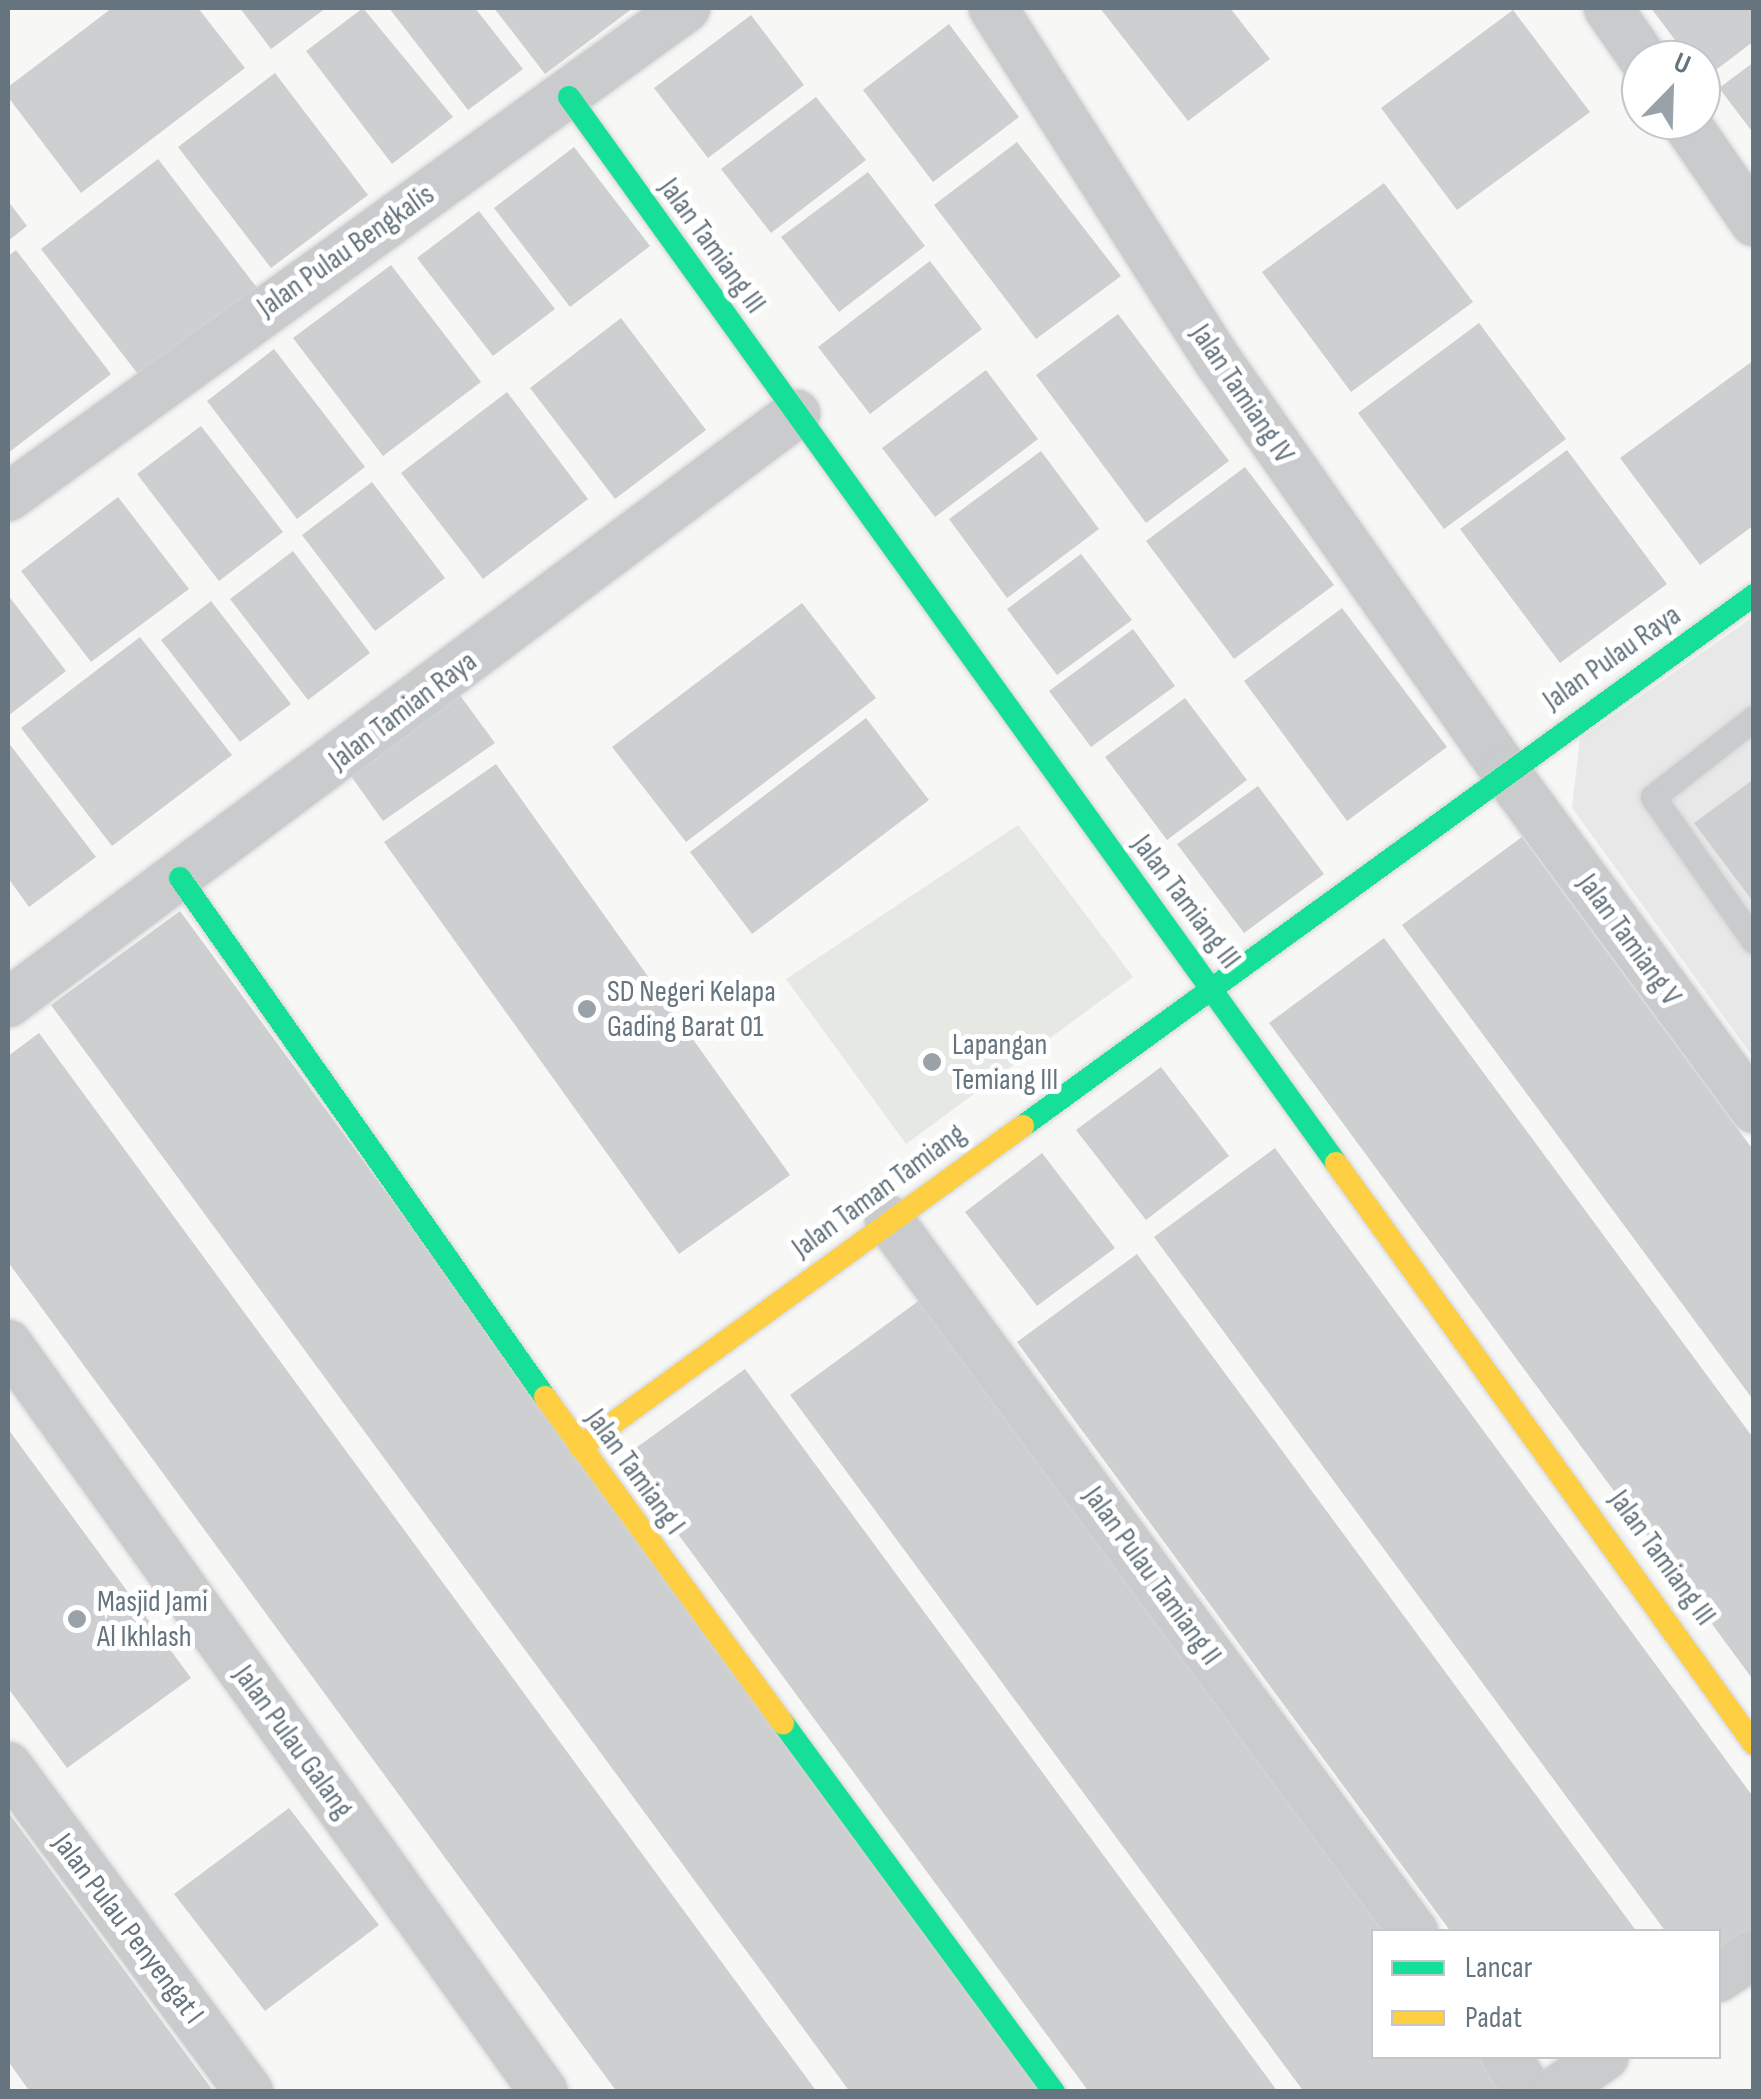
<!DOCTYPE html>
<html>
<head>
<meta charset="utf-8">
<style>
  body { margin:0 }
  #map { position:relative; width:1761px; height:2099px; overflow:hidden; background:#f7f7f6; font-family:"Sofia Sans Condensed",sans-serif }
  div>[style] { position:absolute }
  .built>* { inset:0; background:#e7e8e7 }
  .green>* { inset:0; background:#e6e8e4 }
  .building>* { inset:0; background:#cdcfd0 }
  .roads { filter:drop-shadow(0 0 2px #d2d3d4) drop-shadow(0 0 2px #d2d3d4) }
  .lane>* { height:25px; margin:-12.5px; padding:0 12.5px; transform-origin:12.5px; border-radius:12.5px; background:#c9cbcc }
  .street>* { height:48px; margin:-24px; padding:0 24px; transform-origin:24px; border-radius:24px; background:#c9cbcc }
  .fast>* { height:22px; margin:-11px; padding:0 11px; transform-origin:11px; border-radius:11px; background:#16e098 }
  .slow>* { height:22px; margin:-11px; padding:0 11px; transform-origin:11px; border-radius:11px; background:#ffcf43 }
  .dots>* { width:28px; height:28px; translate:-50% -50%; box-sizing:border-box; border:5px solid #fff; border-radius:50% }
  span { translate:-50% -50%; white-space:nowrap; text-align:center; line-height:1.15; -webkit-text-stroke:10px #fff; paint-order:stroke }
  .street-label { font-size:30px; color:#65747e }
  .poi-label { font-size:30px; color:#65747e }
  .left { translate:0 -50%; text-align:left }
  .frame { position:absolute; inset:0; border:10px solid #65747e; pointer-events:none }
  .legend { position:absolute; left:1371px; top:1929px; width:350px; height:130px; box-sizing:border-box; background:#fff; border:2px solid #c1c7cb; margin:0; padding:12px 18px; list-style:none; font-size:30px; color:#65747e }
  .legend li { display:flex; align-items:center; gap:20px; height:50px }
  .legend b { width:50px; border:2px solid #c1c7cb }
  .north { position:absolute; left:1621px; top:40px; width:100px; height:100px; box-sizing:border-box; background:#fff; border:2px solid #c1c7cb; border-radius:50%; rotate:23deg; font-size:28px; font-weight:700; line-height:40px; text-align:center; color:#65747e }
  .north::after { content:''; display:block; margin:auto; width:35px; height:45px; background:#98a2a8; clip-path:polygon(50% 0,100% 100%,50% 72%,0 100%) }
</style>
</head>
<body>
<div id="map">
  <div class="built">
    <div style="clip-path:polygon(1753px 617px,1753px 1057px,1572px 808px,1580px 739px)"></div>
  </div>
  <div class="green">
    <div style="clip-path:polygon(1018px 825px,1133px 977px,906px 1144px,786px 979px)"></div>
  </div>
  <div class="building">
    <div style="clip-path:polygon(112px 8px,198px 8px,245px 68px,81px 193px,8px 97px,8px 87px)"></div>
    <div style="clip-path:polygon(240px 8px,326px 8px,271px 49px)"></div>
    <div style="clip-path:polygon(363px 8px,453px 117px,392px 164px,306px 51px)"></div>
    <div style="clip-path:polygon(389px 8px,475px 8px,523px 69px,468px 110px)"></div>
    <div style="clip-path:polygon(494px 8px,633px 8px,545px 74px)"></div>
    <div style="clip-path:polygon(1100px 8px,1230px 8px,1270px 59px,1188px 121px)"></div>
    <div style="clip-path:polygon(1651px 8px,1754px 8px,1754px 41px,1704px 79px,1701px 60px,1690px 60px)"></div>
    <div style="clip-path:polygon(1513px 10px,1590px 112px,1457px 210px,1381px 108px)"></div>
    <div style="clip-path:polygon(751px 15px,804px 85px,708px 158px,654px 88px)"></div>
    <div style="clip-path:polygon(949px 24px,1019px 117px,933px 182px,863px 90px)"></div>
    <div style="clip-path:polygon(1754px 62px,1754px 134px,1719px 88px)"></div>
    <div style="clip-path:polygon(275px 73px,368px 195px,271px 268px,178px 147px)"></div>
    <div style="clip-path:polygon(816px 97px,866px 160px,771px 233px,721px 169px)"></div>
    <div style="clip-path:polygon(1017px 142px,1121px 276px,1036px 339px,934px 205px)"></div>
    <div style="clip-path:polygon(574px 147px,650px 246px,570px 307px,494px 208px)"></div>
    <div style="clip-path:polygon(158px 159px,258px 289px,141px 378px,41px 249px)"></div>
    <div style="clip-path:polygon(868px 172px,925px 246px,839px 312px,781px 237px)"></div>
    <div style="clip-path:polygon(1384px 183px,1473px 302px,1351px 392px,1262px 272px)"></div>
    <div style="clip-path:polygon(8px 201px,27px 226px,8px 241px)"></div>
    <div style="clip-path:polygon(479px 211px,555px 309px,493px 356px,417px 258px)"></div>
    <div style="clip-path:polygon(16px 250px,111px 374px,8px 453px,8px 256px)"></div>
    <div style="clip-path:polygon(930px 261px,982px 329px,870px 414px,818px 347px)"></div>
    <div style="clip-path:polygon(391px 265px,481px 382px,383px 456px,293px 338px)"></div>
    <div style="clip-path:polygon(1118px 314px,1229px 461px,1146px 523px,1036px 375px)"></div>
    <div style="clip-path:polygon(621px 318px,706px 430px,615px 499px,530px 388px)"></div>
    <div style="clip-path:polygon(1479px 323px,1566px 439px,1444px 529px,1358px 413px)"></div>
    <div style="clip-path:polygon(274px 349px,365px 467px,297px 519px,207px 401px)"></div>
    <div style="clip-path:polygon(1754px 360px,1754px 525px,1700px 565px,1620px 458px)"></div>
    <div style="clip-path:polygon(986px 370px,1038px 439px,935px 517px,882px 448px)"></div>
    <div style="clip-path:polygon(507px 392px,588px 499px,483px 579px,401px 473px)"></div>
    <div style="clip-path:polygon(201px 426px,283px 532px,219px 581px,137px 474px)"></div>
    <div style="clip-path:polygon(1567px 450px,1667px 584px,1560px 663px,1460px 529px)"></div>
    <div style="clip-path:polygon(1041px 451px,1099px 529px,1007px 598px,949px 519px)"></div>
    <div style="clip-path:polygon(1245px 467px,1334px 585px,1234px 659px,1146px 541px)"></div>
    <div style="clip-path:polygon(372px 482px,445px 578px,375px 631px,302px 535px)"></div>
    <div style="clip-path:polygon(118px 497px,189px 589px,91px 662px,21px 571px)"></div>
    <div style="clip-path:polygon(293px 551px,370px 653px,308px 700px,230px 599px)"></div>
    <div style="clip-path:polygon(1081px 554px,1132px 620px,1057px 675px,1007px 609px)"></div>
    <div style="clip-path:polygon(8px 595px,66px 671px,8px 716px)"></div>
    <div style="clip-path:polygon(211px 601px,291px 704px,240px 742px,161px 640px)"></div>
    <div style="clip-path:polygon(802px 603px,876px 698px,686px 842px,612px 747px)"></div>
    <div style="clip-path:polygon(1342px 608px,1447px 747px,1347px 821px,1244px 681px)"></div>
    <div style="clip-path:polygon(1133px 629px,1175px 686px,1091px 747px,1049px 691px)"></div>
    <div style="clip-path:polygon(140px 637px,232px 755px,112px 846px,21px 728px)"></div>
    <div style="clip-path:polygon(459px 694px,495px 743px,383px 821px,348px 772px)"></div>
    <div style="clip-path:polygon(1185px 698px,1247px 780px,1167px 840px,1105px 757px)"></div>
    <div style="clip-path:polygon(866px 718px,929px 800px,752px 934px,690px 852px)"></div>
    <div style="clip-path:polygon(8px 742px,96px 857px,29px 907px,8px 878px)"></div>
    <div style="clip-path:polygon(496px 764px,790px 1175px,679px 1254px,384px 842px)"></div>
    <div style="clip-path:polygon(1754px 779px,1754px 903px,1694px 823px)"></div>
    <div style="clip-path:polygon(1258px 786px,1324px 874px,1244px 933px,1177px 844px)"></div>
    <div style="clip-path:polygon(1522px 837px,1754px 1151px,1754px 1401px,1402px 925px)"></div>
    <div style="clip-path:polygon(180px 911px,1047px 2092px,850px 2092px,51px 1005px)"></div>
    <div style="clip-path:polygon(1384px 938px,1754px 1439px,1754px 1681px,1269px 1023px)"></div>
    <div style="clip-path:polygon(39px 1033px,817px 2092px,617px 2092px,8px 1262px,8px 1056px)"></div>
    <div style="clip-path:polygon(1161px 1067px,1229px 1156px,1146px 1220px,1076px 1130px)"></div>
    <div style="clip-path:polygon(1275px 1148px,1754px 1798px,1754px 1928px,1718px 1954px,1718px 1932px,1666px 1932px,1154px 1237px)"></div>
    <div style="clip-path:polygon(1042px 1153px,1115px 1248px,1037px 1306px,965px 1212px)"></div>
    <div style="clip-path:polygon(1137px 1254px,1637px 1932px,1451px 1932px,1017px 1342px)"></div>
    <div style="clip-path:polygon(928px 1294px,1398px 1932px,1374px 1932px,1374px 2056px,1490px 2056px,1516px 2092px,1304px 2092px,790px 1395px)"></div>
    <div style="clip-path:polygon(745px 1369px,1278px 2092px,1089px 2092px,622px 1458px)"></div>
    <div style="clip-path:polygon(8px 1429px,191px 1678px,67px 1768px,8px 1688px)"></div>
    <div style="clip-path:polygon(289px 1808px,379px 1925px,265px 2011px,174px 1894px)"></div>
    <div style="clip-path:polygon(8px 1812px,214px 2092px,30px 2092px,8px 2061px)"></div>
  </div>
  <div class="roads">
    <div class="lane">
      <div style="left:1754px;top:718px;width:128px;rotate:142deg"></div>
      <div style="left:1653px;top:797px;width:176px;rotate:55deg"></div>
    </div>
    <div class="street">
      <div style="left:993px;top:8px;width:419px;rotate:57.5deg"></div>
      <div style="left:1218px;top:361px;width:500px;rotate:55.01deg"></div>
      <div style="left:1505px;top:771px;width:420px;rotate:53.6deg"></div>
      <div style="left:1608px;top:8px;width:63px;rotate:55.3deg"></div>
      <div style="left:1684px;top:120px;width:124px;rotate:55.5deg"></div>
      <div style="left:8px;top:497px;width:836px;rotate:-35.8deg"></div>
      <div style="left:8px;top:1003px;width:984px;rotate:-36.78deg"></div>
      <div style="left:889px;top:1220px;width:885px;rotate:53.6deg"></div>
      <div style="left:8px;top:1344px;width:920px;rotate:54.38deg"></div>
      <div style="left:8px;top:1766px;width:405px;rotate:53.5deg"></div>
      <div style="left:1718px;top:1978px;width:43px;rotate:-33.7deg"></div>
      <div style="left:1506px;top:2056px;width:43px;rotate:57.4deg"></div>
      <div style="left:1554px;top:2092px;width:62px;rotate:-35.2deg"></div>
    </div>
    <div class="fast">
      <div style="left:569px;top:97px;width:1313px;rotate:54.26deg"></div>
      <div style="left:180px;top:878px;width:634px;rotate:54.88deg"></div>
      <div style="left:1023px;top:1126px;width:904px;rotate:-35.99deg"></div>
      <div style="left:783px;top:1723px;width:458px;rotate:53.7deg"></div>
    </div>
    <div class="slow">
      <div style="left:1336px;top:1163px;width:716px;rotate:54.27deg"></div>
      <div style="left:545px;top:1397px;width:404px;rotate:53.9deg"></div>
      <div style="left:580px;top:1447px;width:547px;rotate:-35.93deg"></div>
    </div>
  </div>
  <div class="dots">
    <div style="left:587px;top:1009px;background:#98a2a8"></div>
    <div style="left:932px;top:1062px;background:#98a2a8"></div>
    <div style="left:77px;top:1619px;background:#98a2a8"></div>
  </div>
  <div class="street-label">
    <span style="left:712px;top:246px;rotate:54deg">Jalan Tamiang III</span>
    <span style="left:346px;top:251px;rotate:-35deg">Jalan Pulau Bengkalis</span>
    <span style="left:1242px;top:394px;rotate:56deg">Jalan Tamiang IV</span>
    <span style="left:1612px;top:658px;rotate:-35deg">Jalan Pulau Raya</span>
    <span style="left:403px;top:711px;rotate:-37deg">Jalan Tamian Raya</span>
    <span style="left:1186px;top:902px;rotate:53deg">Jalan Tamiang III</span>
    <span style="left:1629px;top:940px;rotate:54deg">Jalan Tamiang V</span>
    <span style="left:879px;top:1191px;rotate:-36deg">Jalan Taman Tamiang</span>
    <span style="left:635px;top:1472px;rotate:54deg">Jalan Tamiang I</span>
    <span style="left:1662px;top:1558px;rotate:54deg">Jalan Tamiang III</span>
    <span style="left:1152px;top:1576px;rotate:54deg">Jalan Pulau Tamiang II</span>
    <span style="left:293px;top:1742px;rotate:54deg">Jalan Pulau Galang</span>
    <span style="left:128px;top:1929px;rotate:53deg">Jalan Pulau Penyengat I</span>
  </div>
  <div class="poi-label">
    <span class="left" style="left:607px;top:1009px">SD Negeri Kelapa<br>Gading Barat 01</span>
    <span class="left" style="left:952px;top:1062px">Lapangan<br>Temiang III</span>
    <span class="left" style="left:97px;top:1619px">Masjid Jami<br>Al Ikhlash</span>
  </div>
  <div class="frame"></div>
  <ul class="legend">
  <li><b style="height:12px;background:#16e098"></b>Lancar</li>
  <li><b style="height:12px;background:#ffcf43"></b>Padat</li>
  </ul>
  <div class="north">U</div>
</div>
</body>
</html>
